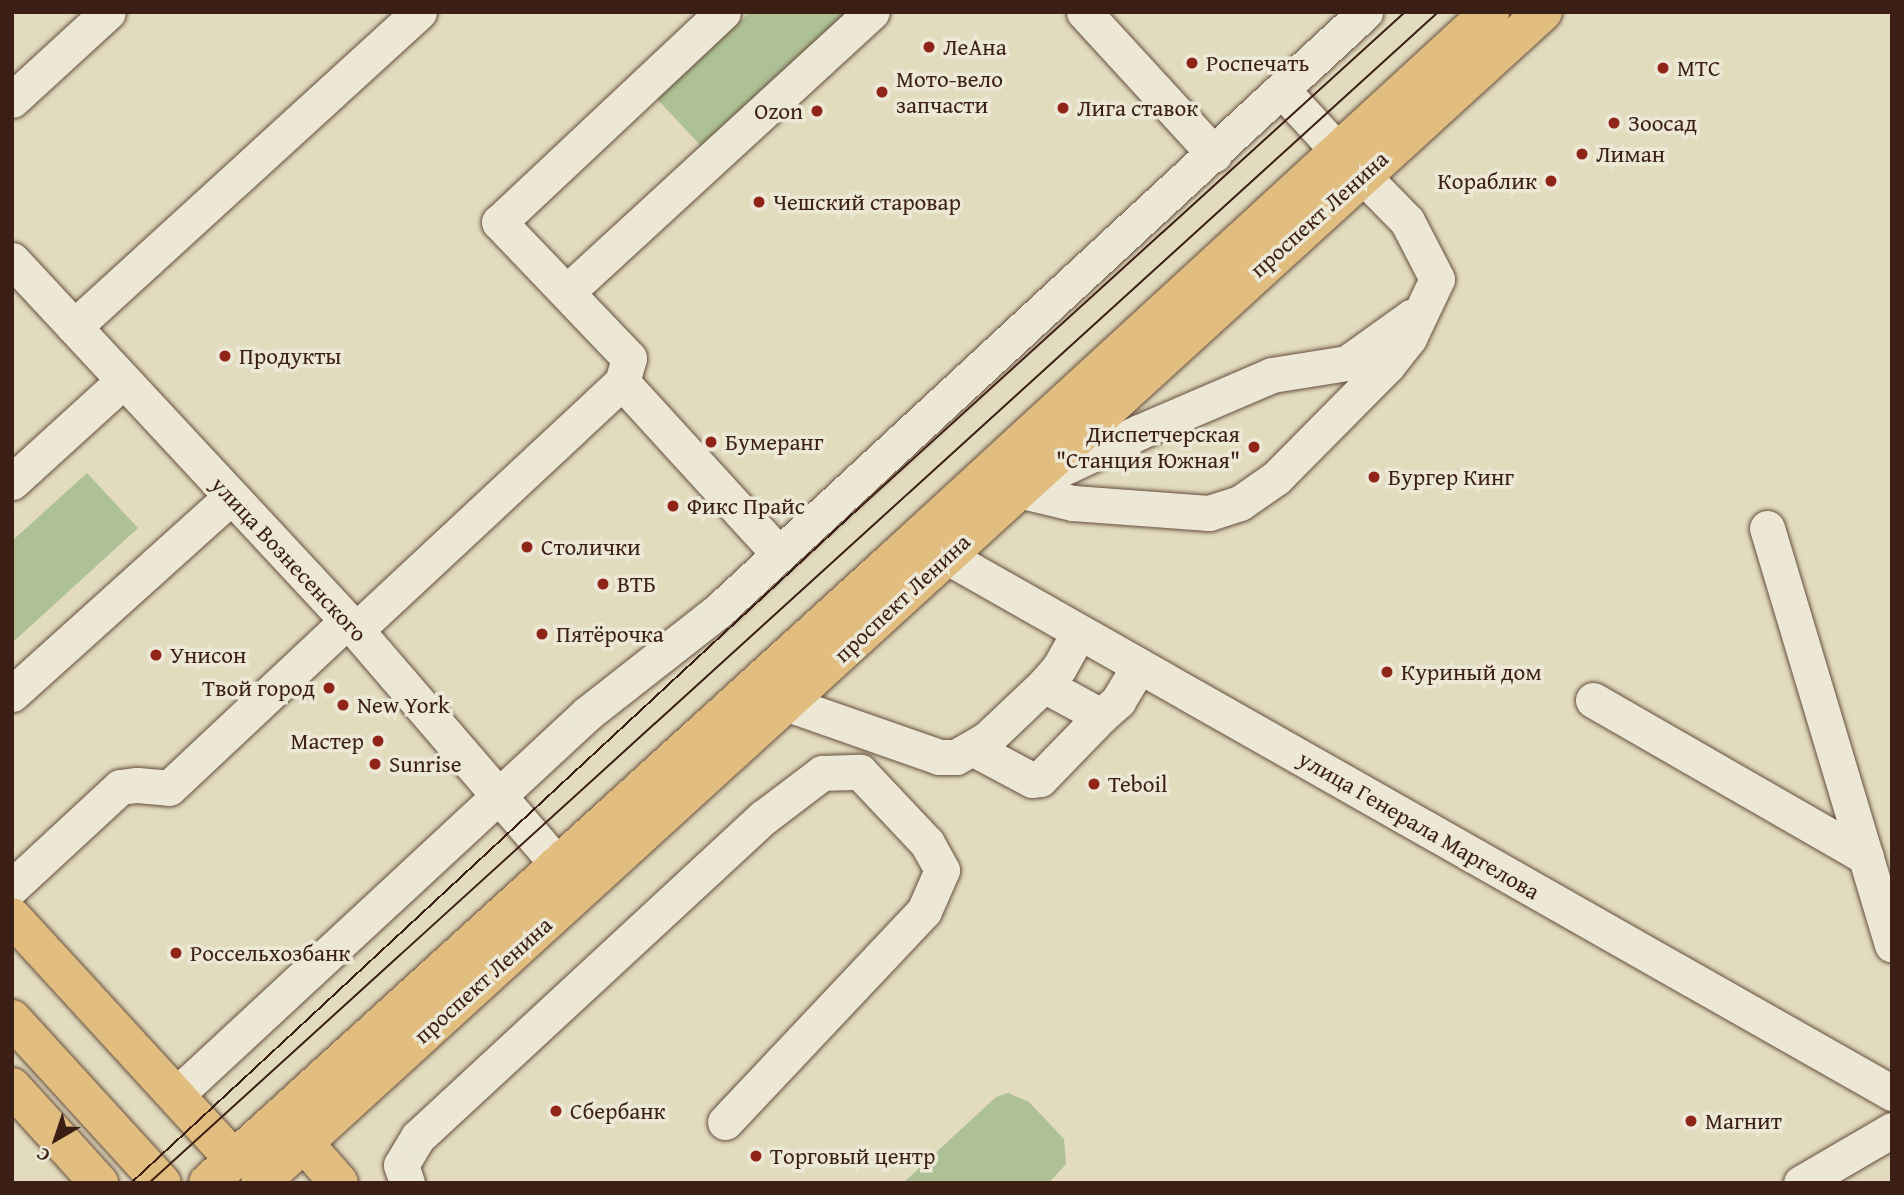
<!DOCTYPE html>
<html>
<head>
<meta charset="utf-8">
<style>
  body { margin:0 }
  #map { position:relative; width:1904px; height:1195px; overflow:hidden; background:#e2dbbe; font-family:"Gentium Book Plus",serif }
  div>[style] { position:absolute }
  .green>* { inset:0; background:#aec196 }
  .roads { filter:drop-shadow(0 0 2px #664e3e) drop-shadow(0 0 2px #664e3e) }
  .minor>* { height:35px; margin:-17.5px; padding:0 17.5px; transform-origin:17.5px; border-radius:17.5px; background:#ece8d5 }
  .major>* { height:38px; margin:-19px; padding:0 19px; transform-origin:19px; border-radius:19px; background:#e1be7f }
  .tram>* { height:2px; margin:-1px; padding:0 1px; transform-origin:1px; border-radius:1px; background:#3c1f14 }
  .dots>* { width:19px; height:19px; translate:-50% -50%; box-sizing:border-box; border:4px solid #ece8d5; border-radius:50% }
  span { translate:-50% -50%; white-space:nowrap; text-align:center; line-height:1.15; -webkit-text-stroke:7px #ece8d5; paint-order:stroke }
  .poi-label { font-size:23px; color:#3c1f14 }
  .left { translate:0 -50%; text-align:left }
  .right { translate:-100% -50%; text-align:right }
  .street-label { font-size:23px; color:#3c1f14 }
  .frame { position:absolute; inset:0; border:14px solid #3c1f14; pointer-events:none }
  .north { position:absolute; left:21px; top:1104px; width:70px; height:70px; -webkit-text-stroke:5px #ece8d5; paint-order:stroke; rotate:219deg; font-size:19px; font-weight:700; line-height:28px; text-align:center; color:#3c1f14 }
  .north::after { content:''; display:block; margin:auto; width:24px; height:32px; background:#3c1f14; clip-path:polygon(50% 0,100% 100%,50% 72%,0 100%) }
</style>
</head>
<body>
<div id="map">
  <div class="green">
    <div style="clip-path:polygon(750px 12px,847px 12px,702px 147px,657px 99px)"></div>
    <div style="clip-path:polygon(87px 473px,138px 528px,12px 643px,12px 541px)"></div>
    <div style="clip-path:polygon(1008px 1093px,1029px 1102px,1064px 1139px,1066px 1164px,1049px 1183px,903px 1183px,996px 1097px)"></div>
  </div>
  <div class="roads">
    <div class="minor">
      <div style="left:723px;top:12px;width:307px;rotate:136.8deg"></div>
      <div style="left:499px;top:222px;width:188px;rotate:46.3deg"></div>
      <div style="left:629px;top:358px;width:25px;rotate:106deg"></div>
      <div style="left:622px;top:382px;width:233px;rotate:47.6deg"></div>
      <div style="left:1084px;top:12px;width:193px;rotate:47.5deg"></div>
      <div style="left:1282px;top:90px;width:83px;rotate:47.4deg"></div>
      <div style="left:12px;top:100px;width:130px;rotate:-42.5deg"></div>
      <div style="left:12px;top:260px;width:505px;rotate:47.09deg"></div>
      <div style="left:356px;top:630px;width:310px;rotate:49.3deg"></div>
      <div style="left:567px;top:292px;width:414px;rotate:-42.6deg"></div>
      <div style="left:74px;top:327px;width:467px;rotate:-42.4deg"></div>
      <div style="left:1040px;top:479px;width:110px;rotate:-25.4deg"></div>
      <div style="left:1139px;top:432px;width:145px;rotate:-23.2deg"></div>
      <div style="left:1272px;top:375px;width:76px;rotate:-9.1deg"></div>
      <div style="left:1347px;top:363px;width:79px;rotate:-35.7deg"></div>
      <div style="left:12px;top:482px;width:150px;rotate:-42.3deg"></div>
      <div style="left:1018px;top:490px;width:57px;rotate:13.3deg"></div>
      <div style="left:1073px;top:503px;width:136px;rotate:4.2deg"></div>
      <div style="left:1209px;top:513px;width:33px;rotate:-18deg"></div>
      <div style="left:1240px;top:503px;width:44px;rotate:-34.8deg"></div>
      <div style="left:1276px;top:478px;width:158px;rotate:-45.3deg"></div>
      <div style="left:1387px;top:366px;width:36px;rotate:-52deg"></div>
      <div style="left:1409px;top:338px;width:65px;rotate:-64.6deg"></div>
      <div style="left:1437px;top:279px;width:65px;rotate:-117.3deg"></div>
      <div style="left:1407px;top:221px;width:64px;rotate:-134.4deg"></div>
      <div style="left:1767px;top:528px;width:435px;rotate:73.3deg"></div>
      <div style="left:946px;top:556px;width:1088px;rotate:29.58deg"></div>
      <div style="left:356px;top:630px;width:364px;rotate:-43deg"></div>
      <div style="left:1044px;top:685px;width:65px;rotate:28.5deg"></div>
      <div style="left:1101px;top:716px;width:23px;rotate:-41deg"></div>
      <div style="left:1118px;top:701px;width:41px;rotate:-59deg"></div>
      <div style="left:12px;top:694px;width:295px;rotate:-42deg"></div>
      <div style="left:1593px;top:700px;width:315px;rotate:29.9deg"></div>
      <div style="left:788px;top:704px;width:160px;rotate:19.3deg"></div>
      <div style="left:939px;top:757px;width:17px"></div>
      <div style="left:956px;top:757px;width:36px;rotate:-30deg"></div>
      <div style="left:987px;top:739px;width:79px;rotate:-43.5deg"></div>
      <div style="left:1044px;top:685px;width:23px;rotate:-49deg"></div>
      <div style="left:1059px;top:668px;width:41px;rotate:-60.9deg"></div>
      <div style="left:974px;top:749px;width:66px;rotate:28.1deg"></div>
      <div style="left:1032px;top:780px;width:8px;rotate:-7deg"></div>
      <div style="left:1040px;top:779px;width:88px;rotate:-45.9deg"></div>
      <div style="left:12px;top:887px;width:147px;rotate:-42.8deg"></div>
      <div style="left:120px;top:787px;width:17px;rotate:-7deg"></div>
      <div style="left:137px;top:785px;width:32px;rotate:5deg"></div>
      <div style="left:169px;top:788px;width:244px;rotate:-43.2deg"></div>
      <div style="left:176px;top:1095px;width:562px;rotate:-42.84deg"></div>
      <div style="left:588px;top:713px;width:165px;rotate:-38.1deg"></div>
      <div style="left:718px;top:611px;width:882px;rotate:-42.79deg"></div>
      <div style="left:407px;top:1183px;width:19px;rotate:-108deg"></div>
      <div style="left:401px;top:1165px;width:33px;rotate:-59deg"></div>
      <div style="left:418px;top:1137px;width:471px;rotate:-42.8deg"></div>
      <div style="left:764px;top:817px;width:73px;rotate:-37.2deg"></div>
      <div style="left:822px;top:773px;width:38px;rotate:-2deg"></div>
      <div style="left:860px;top:772px;width:98px;rotate:46.7deg"></div>
      <div style="left:927px;top:843px;width:31px;rotate:61deg"></div>
      <div style="left:942px;top:870px;width:45px;rotate:113.7deg"></div>
      <div style="left:924px;top:911px;width:290px;rotate:133.3deg"></div>
      <div style="left:1801px;top:1183px;width:105px;rotate:-30.2deg"></div>
    </div>
    <div class="major">
      <div style="left:12px;top:917px;width:328px;rotate:47.5deg"></div>
      <div style="left:12px;top:1019px;width:222px;rotate:47.6deg"></div>
      <div style="left:12px;top:1087px;width:130px;rotate:47.8deg"></div>
      <div style="left:304px;top:1143px;width:53px;rotate:48.8deg"></div>
      <div style="left:208px;top:1183px;width:937px;rotate:-42.27deg"></div>
      <div style="left:901px;top:553px;width:800px;rotate:-42.57deg"></div>
      <div style="left:260px;top:1183px;width:1737px;rotate:-42.39deg"></div>
    </div>
  </div>
  <div class="tram">
    <div style="left:131px;top:1183px;width:993px;rotate:-42.84deg"></div>
    <div style="left:859px;top:508px;width:738px;rotate:-42.25deg"></div>
    <div style="left:149px;top:1183px;width:1741px;rotate:-42.25deg"></div>
  </div>
  <div class="dots">
    <div style="left:929px;top:47px;background:#8f2418"></div>
    <div style="left:1192px;top:63px;background:#8f2418"></div>
    <div style="left:1663px;top:68px;background:#8f2418"></div>
    <div style="left:882px;top:92px;background:#8f2418"></div>
    <div style="left:1063px;top:108px;background:#8f2418"></div>
    <div style="left:817px;top:111px;background:#8f2418"></div>
    <div style="left:1614px;top:123px;background:#8f2418"></div>
    <div style="left:1582px;top:154px;background:#8f2418"></div>
    <div style="left:1551px;top:181px;background:#8f2418"></div>
    <div style="left:759px;top:202px;background:#8f2418"></div>
    <div style="left:225px;top:356px;background:#8f2418"></div>
    <div style="left:711px;top:442px;background:#8f2418"></div>
    <div style="left:1254px;top:447px;background:#8f2418"></div>
    <div style="left:1374px;top:477px;background:#8f2418"></div>
    <div style="left:673px;top:506px;background:#8f2418"></div>
    <div style="left:527px;top:547px;background:#8f2418"></div>
    <div style="left:603px;top:584px;background:#8f2418"></div>
    <div style="left:542px;top:634px;background:#8f2418"></div>
    <div style="left:156px;top:655px;background:#8f2418"></div>
    <div style="left:1387px;top:672px;background:#8f2418"></div>
    <div style="left:329px;top:688px;background:#8f2418"></div>
    <div style="left:343px;top:705px;background:#8f2418"></div>
    <div style="left:378px;top:741px;background:#8f2418"></div>
    <div style="left:375px;top:764px;background:#8f2418"></div>
    <div style="left:1094px;top:784px;background:#8f2418"></div>
    <div style="left:176px;top:953px;background:#8f2418"></div>
    <div style="left:556px;top:1111px;background:#8f2418"></div>
    <div style="left:1691px;top:1121px;background:#8f2418"></div>
    <div style="left:756px;top:1156px;background:#8f2418"></div>
  </div>
  <div class="poi-label">
    <span class="left" style="left:943px;top:47px">ЛеАна</span>
    <span class="left" style="left:1206px;top:63px">Роспечать</span>
    <span class="left" style="left:1677px;top:68px">МТС</span>
    <span class="left" style="left:896px;top:92px">Мото-вело<br>запчасти</span>
    <span class="left" style="left:1077px;top:108px">Лига ставок</span>
    <span class="right" style="left:803px;top:111px">Ozon</span>
    <span class="left" style="left:1628px;top:123px">Зоосад</span>
    <span class="left" style="left:1596px;top:154px">Лиман</span>
    <span class="right" style="left:1537px;top:181px">Кораблик</span>
    <span class="left" style="left:773px;top:202px">Чешский старовар</span>
    <span class="left" style="left:239px;top:356px">Продукты</span>
    <span class="right" style="left:1240px;top:447px">Диспетчерская<br>"Станция Южная"</span>
    <span class="left" style="left:725px;top:442px">Бумеранг</span>
    <span class="left" style="left:1388px;top:477px">Бургер Кинг</span>
    <span class="left" style="left:687px;top:506px">Фикс Прайс</span>
    <span class="left" style="left:541px;top:547px">Столички</span>
    <span class="left" style="left:617px;top:584px">ВТБ</span>
    <span class="left" style="left:556px;top:634px">Пятёрочка</span>
    <span class="left" style="left:170px;top:655px">Унисон</span>
    <span class="left" style="left:1401px;top:672px">Куриный дом</span>
    <span class="right" style="left:315px;top:688px">Твой город</span>
    <span class="left" style="left:357px;top:705px">New York</span>
    <span class="right" style="left:364px;top:741px">Мастер</span>
    <span class="left" style="left:389px;top:764px">Sunrise</span>
    <span class="left" style="left:1108px;top:784px">Teboil</span>
    <span class="left" style="left:190px;top:953px">Россельхозбанк</span>
    <span class="left" style="left:570px;top:1111px">Сбербанк</span>
    <span class="left" style="left:1705px;top:1121px">Магнит</span>
    <span class="left" style="left:770px;top:1156px">Торговый центр</span>
  </div>
  <div class="street-label">
    <span style="left:1319px;top:214px;rotate:-42deg">проспект Ленина</span>
    <span style="left:289px;top:559px;rotate:47deg">улица Вознесенского</span>
    <span style="left:902px;top:598px;rotate:-43deg">проспект Ленина</span>
    <span style="left:1419px;top:825px;rotate:30deg">улица Генерала Маргелова</span>
    <span style="left:483px;top:980px;rotate:-42deg">проспект Ленина</span>
  </div>
  <div class="frame"></div>
  <div class="north">С</div>
</div>
</body>
</html>
